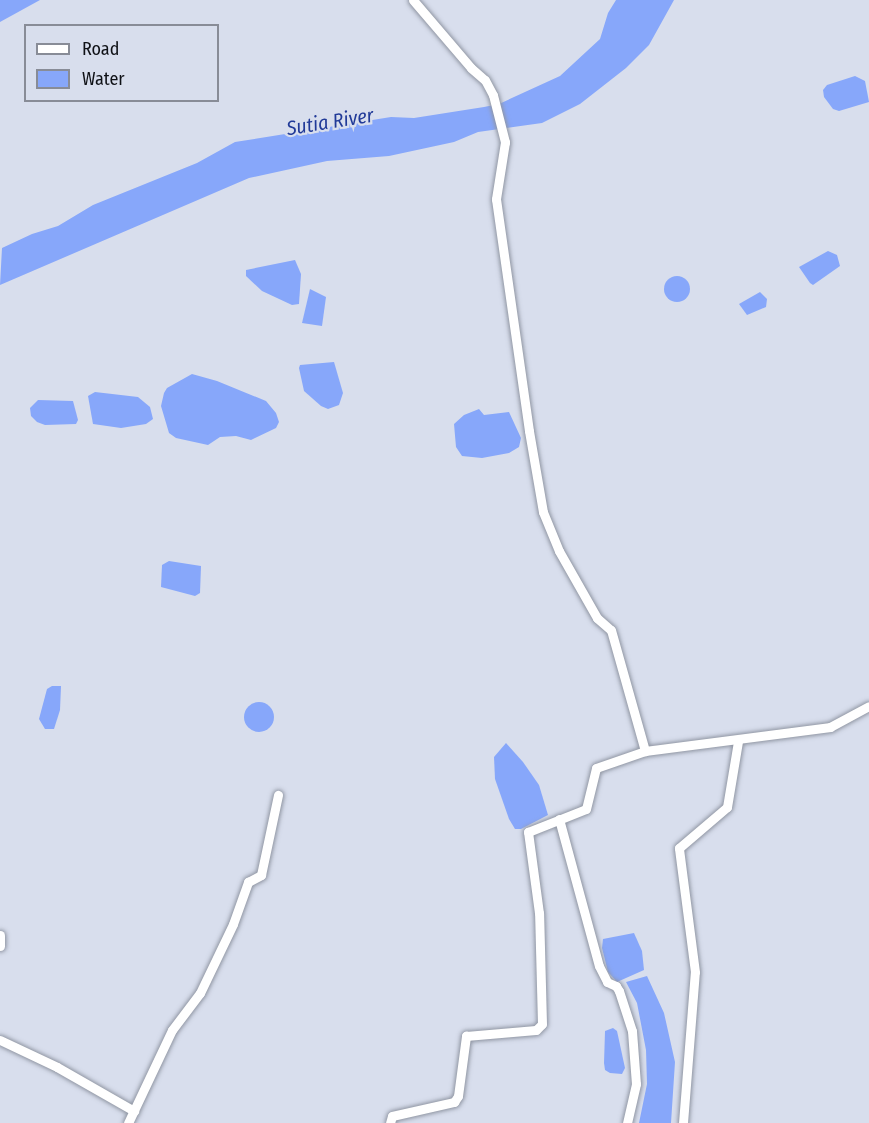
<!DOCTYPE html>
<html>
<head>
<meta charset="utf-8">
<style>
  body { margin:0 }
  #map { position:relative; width:869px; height:1123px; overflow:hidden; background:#d8deed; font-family:"Fira Sans Condensed",sans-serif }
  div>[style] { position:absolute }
  .water>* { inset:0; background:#87a7fa }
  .round { border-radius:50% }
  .roads { filter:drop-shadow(0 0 2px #9096a3) drop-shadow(0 0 2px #9096a3) }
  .minor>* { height:9px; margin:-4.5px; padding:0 4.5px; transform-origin:4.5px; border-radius:4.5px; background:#fff }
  span { translate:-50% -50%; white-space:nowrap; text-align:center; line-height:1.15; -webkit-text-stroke:4.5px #d8deed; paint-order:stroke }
  .water-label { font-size:20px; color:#213a98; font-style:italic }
  .legend { position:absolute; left:24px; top:24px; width:195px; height:78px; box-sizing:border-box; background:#d8deed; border:2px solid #888c97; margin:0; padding:8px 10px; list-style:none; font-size:18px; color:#0f1116 }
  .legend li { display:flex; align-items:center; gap:12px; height:30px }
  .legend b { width:30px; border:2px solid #888c97 }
</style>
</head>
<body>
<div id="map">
  <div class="water">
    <div style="clip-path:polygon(0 0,40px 0,0 22px)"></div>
    <div style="clip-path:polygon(616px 0,674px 0,649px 45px,626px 68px,580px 104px,542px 123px,478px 132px,454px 142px,389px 156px,327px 161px,249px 178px,0 285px,2px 248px,32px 234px,58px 226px,93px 205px,197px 163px,235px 142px,391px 117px,414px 118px,484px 107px,499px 104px,560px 76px,600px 39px,608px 13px)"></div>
    <div style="clip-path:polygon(855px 76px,865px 81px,869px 102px,839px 111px,833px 109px,824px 97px,823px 90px,827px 85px)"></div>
    <div style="clip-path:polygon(828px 251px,837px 255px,840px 266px,813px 285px,810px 283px,799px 267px)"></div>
    <div style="clip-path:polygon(295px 260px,301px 274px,299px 304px,292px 305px,262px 291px,246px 276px,246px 270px)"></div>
    <div class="round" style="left:664px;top:276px;width:26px;height:26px"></div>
    <div style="clip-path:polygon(310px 289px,326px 297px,322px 326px,302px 323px)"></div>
    <div style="clip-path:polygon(760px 292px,767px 299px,766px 307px,747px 315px,739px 304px)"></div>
    <div style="clip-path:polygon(334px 362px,343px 393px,339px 405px,328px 409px,321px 406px,304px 391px,299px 368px,300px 365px)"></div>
    <div style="clip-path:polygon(192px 374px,217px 381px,266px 401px,276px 413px,279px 422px,276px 428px,251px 440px,236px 436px,220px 437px,208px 445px,176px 438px,169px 433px,161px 406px,164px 393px,167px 388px)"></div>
    <div style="clip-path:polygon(95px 392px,138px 397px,150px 407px,153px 419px,146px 424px,121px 428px,93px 424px,88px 396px)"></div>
    <div style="clip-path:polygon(38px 400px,73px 401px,78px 420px,76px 424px,45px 425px,37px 422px,31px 416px,30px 408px)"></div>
    <div style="clip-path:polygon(479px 409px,484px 415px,509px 412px,521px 438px,519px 447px,509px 453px,482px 458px,462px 456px,456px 447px,454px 424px,464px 415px)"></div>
    <div style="clip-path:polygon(169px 561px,201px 566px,200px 593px,195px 596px,161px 587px,162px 565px)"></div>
    <div style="clip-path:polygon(52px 686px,61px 686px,60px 710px,54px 729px,45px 729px,39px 719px,47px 689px)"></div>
    <div class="round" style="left:244px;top:702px;width:30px;height:30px"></div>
    <div style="clip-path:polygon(506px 743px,523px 762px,539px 785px,548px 815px,521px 829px,515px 829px,509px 819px,495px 779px,494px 757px)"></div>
    <div style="clip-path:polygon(634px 933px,642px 951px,644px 970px,617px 982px,608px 972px,602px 948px,603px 939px)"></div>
    <div style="clip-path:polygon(647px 976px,664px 1013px,675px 1062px,671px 1123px,639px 1123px,647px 1084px,646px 1050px,637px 1003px,626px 982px)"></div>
    <div style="clip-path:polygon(613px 1028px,617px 1031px,625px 1068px,622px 1074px,610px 1073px,605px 1070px,604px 1063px,605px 1031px)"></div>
  </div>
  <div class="roads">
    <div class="minor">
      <div style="left:413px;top:0;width:89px;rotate:49.5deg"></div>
      <div style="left:471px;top:68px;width:18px;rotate:41deg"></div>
      <div style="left:485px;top:80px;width:17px;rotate:62deg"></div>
      <div style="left:493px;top:95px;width:49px;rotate:75.7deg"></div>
      <div style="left:505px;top:142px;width:58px;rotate:99deg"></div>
      <div style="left:496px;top:199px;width:234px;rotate:81.9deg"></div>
      <div style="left:529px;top:431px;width:82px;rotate:80.2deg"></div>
      <div style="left:543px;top:512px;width:42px;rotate:67.7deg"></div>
      <div style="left:559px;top:551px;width:77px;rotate:60.4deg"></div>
      <div style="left:597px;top:618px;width:18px;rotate:41deg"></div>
      <div style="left:611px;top:630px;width:126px;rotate:74.3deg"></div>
      <div style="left:559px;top:819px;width:152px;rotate:74.8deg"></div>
      <div style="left:599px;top:966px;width:18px;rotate:63deg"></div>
      <div style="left:607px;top:982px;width:10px;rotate:24deg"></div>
      <div style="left:616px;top:986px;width:6px;rotate:59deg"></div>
      <div style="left:619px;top:991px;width:42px;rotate:72deg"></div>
      <div style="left:632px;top:1031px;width:53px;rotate:85.7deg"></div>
      <div style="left:636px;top:1084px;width:40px;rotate:103deg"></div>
      <div style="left:0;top:935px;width:11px;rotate:90deg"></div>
      <div style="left:0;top:1040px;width:63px;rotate:25.3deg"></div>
      <div style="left:57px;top:1067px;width:89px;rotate:29.7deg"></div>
      <div style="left:128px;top:1123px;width:103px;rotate:-64.7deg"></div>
      <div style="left:172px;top:1030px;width:46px;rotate:-52.9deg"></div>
      <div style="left:200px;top:993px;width:76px;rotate:-64.4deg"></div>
      <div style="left:233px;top:924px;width:45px;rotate:-70.3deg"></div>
      <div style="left:248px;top:882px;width:15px;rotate:-28deg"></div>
      <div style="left:261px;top:875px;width:82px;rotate:-78deg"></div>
      <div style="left:390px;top:1123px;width:7px;rotate:-74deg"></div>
      <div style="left:392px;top:1116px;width:64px;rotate:-12.7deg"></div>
      <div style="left:454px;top:1102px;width:7px;rotate:-56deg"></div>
      <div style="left:458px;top:1096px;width:61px;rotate:-82.4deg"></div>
      <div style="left:466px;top:1036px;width:70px;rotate:-4.9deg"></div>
      <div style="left:536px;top:1030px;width:8px;rotate:-45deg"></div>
      <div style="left:542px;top:1024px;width:111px;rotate:-91.5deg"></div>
      <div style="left:539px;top:913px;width:82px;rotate:-97.7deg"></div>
      <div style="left:528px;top:832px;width:62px;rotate:-21.6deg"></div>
      <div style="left:586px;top:809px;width:42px;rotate:-76.3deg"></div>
      <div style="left:596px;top:768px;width:52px;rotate:-19.1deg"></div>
      <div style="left:645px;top:751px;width:187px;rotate:-7.4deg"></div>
      <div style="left:830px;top:727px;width:44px;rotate:-28.3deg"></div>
      <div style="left:683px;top:1123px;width:151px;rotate:-85.5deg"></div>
      <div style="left:695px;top:972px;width:125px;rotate:-97.4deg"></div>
      <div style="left:679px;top:848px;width:63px;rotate:-40.5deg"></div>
      <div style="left:727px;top:807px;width:67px;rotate:-80.5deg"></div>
    </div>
  </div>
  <div class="water-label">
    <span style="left:330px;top:122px;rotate:-9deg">Sutia River</span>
  </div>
  <ul class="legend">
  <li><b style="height:8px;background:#fff"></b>Road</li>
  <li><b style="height:16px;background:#87a7fa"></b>Water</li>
  </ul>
</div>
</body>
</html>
